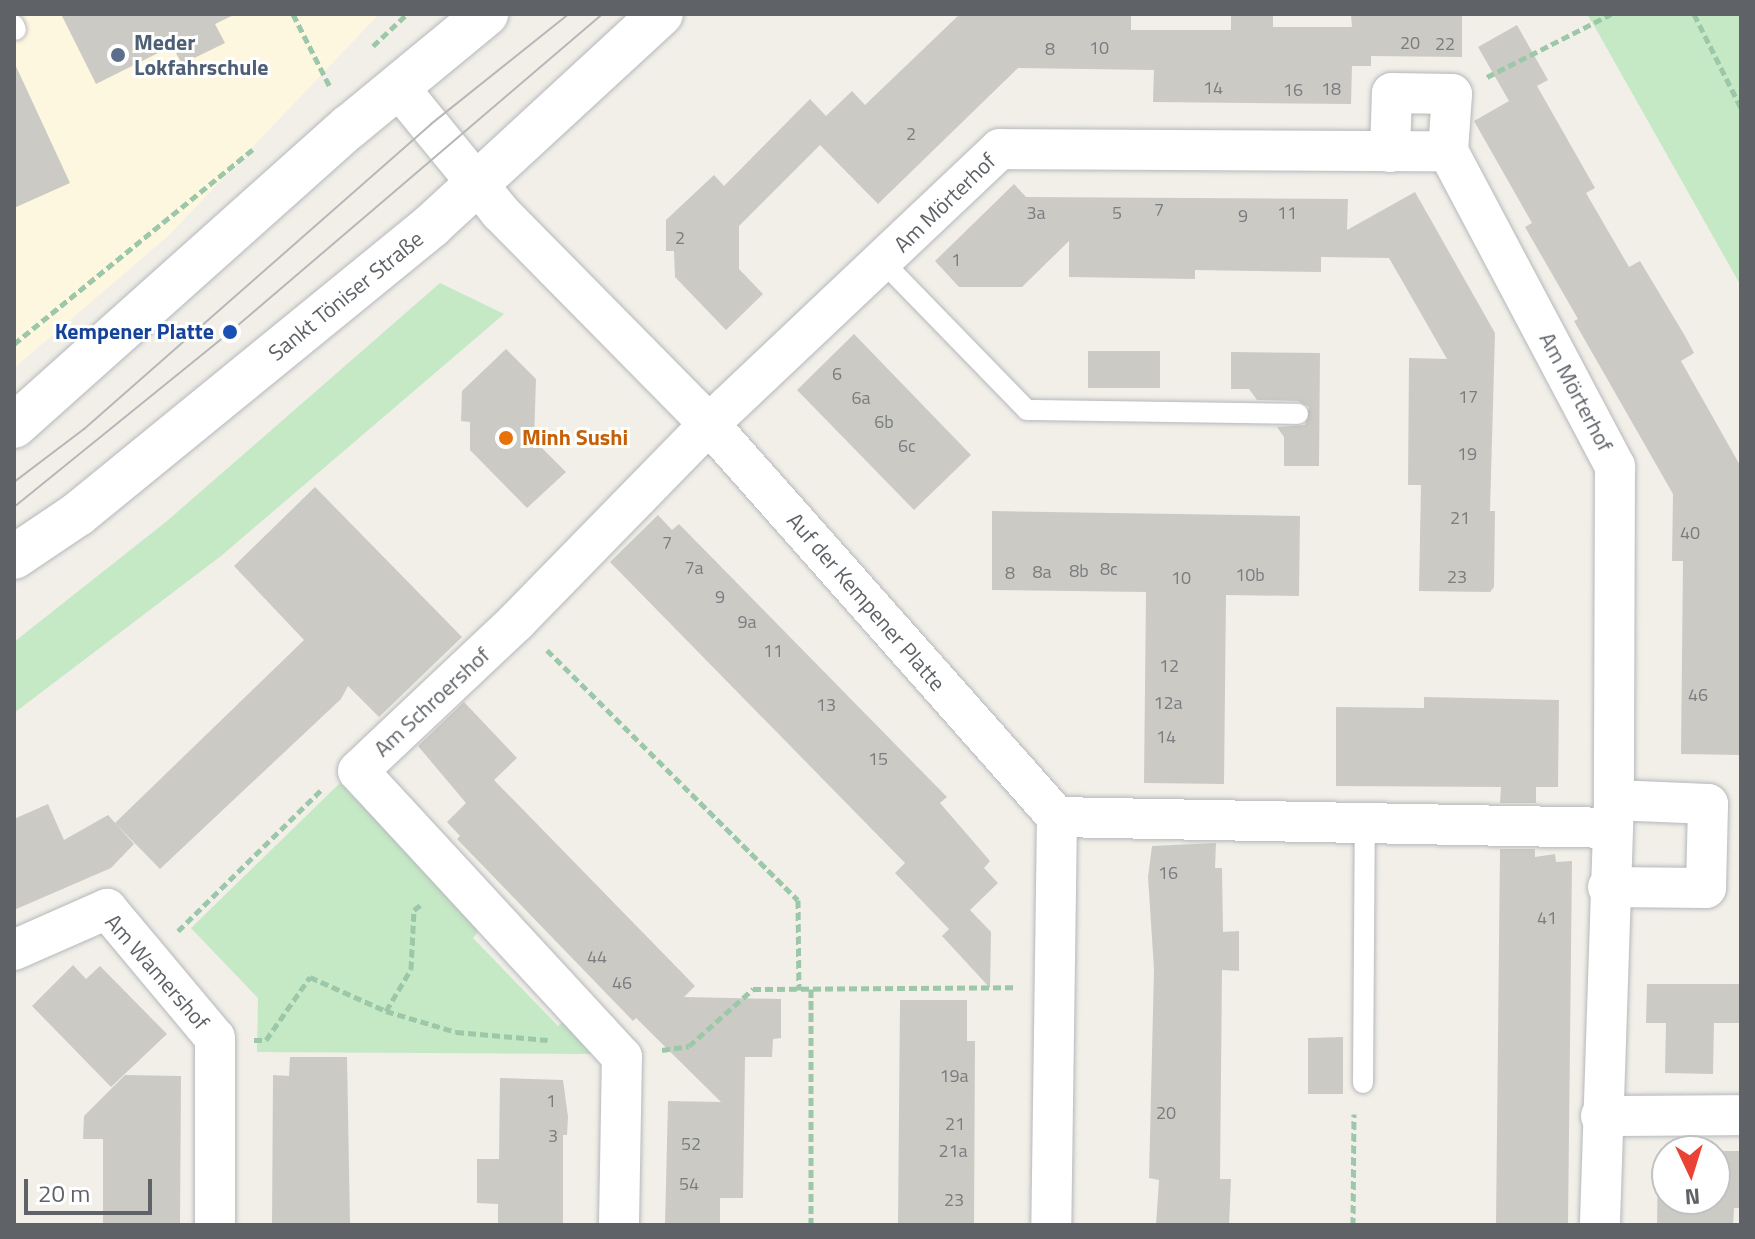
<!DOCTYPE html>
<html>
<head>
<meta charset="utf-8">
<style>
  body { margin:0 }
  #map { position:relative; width:1755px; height:1239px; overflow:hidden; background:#f1efe8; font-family:"Titillium Web",sans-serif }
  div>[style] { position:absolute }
  .commercial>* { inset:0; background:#fef7e0 }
  .green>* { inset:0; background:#c5e8c5 }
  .building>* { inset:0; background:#cccac5 }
  .path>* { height:5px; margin-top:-2.5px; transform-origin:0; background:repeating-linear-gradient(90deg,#9cc7a9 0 8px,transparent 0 12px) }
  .roads { filter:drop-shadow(0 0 2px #b5b8bc) drop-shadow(0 0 2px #b5b8bc) }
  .service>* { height:20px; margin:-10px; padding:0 10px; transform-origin:10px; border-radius:10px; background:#fff }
  .minor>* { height:40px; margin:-20px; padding:0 20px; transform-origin:20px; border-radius:20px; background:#fff }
  .secondary>* { height:44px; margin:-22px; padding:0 22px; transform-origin:22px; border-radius:22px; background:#fff }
  .tram>* { height:2px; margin:-1px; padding:0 1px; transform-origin:1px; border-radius:1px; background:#b6b7b8 }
  .dots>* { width:22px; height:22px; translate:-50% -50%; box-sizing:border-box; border:4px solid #fff; border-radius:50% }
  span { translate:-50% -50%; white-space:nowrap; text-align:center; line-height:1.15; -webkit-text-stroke:6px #fff; paint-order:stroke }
  .number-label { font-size:18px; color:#7a7d7f }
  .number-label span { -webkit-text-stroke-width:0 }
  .service-label { font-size:22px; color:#4e5e75; font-weight:700 }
  .left { translate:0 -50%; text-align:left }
  .street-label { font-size:22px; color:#5f6368 }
  .transit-label { font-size:22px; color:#164399; font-weight:700 }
  .right { translate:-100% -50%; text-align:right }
  .food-label { font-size:22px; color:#c56008; font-weight:700 }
  .frame { position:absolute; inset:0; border:16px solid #5f6368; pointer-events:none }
  .north { position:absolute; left:1651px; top:1135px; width:80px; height:80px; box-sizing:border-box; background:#fff; border:2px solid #bfc1c3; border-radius:50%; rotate:176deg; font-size:22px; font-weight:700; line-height:32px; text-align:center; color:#5f6368 }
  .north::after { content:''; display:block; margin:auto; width:28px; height:36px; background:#ea4335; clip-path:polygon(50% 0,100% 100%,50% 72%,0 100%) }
  .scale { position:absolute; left:24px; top:1179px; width:128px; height:36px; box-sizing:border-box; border:4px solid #5f6368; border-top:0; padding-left:10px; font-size:24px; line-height:28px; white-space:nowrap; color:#5f6368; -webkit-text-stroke:6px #fff; paint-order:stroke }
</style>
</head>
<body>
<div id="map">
  <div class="commercial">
    <div style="clip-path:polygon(14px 14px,379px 14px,168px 236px,14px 368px)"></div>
  </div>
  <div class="green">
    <div style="clip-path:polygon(1587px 14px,1741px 14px,1741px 286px,1596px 29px)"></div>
    <div style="clip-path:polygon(440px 283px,504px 314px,221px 556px,14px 713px,14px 642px,167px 521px)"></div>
    <div style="clip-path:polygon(340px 783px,481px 928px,473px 938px,558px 1026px,568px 1017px,596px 1054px,257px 1052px,258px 998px,191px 928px)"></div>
  </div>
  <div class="building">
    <div style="clip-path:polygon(61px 14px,236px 14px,215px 24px,225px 43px,182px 64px,172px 46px,96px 84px)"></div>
    <div style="clip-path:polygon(960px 14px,1131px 14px,1131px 30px,1231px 30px,1231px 14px,1273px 14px,1273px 27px,1352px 27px,1351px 15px,1462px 14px,1462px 57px,1371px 56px,1371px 66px,1352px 66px,1351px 104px,1153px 102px,1154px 70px,1018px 68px,878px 204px,820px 145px,739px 226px,739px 269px,763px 294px,726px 330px,675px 277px,674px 251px,666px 251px,666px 220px,714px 175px,724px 186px,810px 99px,826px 116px,852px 91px,865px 105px)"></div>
    <div style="clip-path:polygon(1517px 25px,1548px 80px,1537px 86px,1595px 188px,1586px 193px,1629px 267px,1640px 261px,1685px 336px,1694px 353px,1681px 361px,1741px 467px,1741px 755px,1681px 754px,1683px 561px,1672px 561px,1673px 494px,1574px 321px,1578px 319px,1525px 227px,1532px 223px,1474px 121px,1509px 101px,1478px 47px)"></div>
    <div style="clip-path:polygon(14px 62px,70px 183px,14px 208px)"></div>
    <div style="clip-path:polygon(1014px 184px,1026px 197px,1348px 199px,1347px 230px,1415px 192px,1495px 333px,1490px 511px,1495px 511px,1494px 587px,1490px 592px,1419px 591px,1421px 485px,1408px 485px,1409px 358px,1447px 359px,1389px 258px,1321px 257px,1321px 272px,1195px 270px,1195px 279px,1069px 277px,1069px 241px,1022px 287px,959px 287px,935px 261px)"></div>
    <div style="clip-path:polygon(854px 334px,971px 455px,914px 510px,797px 390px)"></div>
    <div style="clip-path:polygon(506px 349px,536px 379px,534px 440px,566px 472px,527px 508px,470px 450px,470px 422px,461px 421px,462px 391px)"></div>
    <div style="clip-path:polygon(1088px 351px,1160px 351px,1160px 388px,1088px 388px)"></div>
    <div style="clip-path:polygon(1231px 352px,1320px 353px,1319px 466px,1284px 466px,1284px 437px,1277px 427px,1305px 425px,1309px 407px,1298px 401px,1257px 400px,1249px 389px,1231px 389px)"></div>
    <div style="clip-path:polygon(315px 487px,462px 637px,379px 717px,348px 686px,341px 699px,160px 869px,115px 823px,304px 640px,234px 566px)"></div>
    <div style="clip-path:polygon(992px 511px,1300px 516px,1299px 596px,1226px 595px,1224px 784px,1144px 783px,1146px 592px,992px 590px)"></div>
    <div style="clip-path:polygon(658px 515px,672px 530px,679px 524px,947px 797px,940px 803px,990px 861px,984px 868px,998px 883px,970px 910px,991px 932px,990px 988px,942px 936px,949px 929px,895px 873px,905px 863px,610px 562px)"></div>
    <div style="clip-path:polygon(1424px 697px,1559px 700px,1558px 787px,1536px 787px,1536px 803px,1500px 803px,1501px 787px,1336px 786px,1336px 707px,1424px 708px)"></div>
    <div style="clip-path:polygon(464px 702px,517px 758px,494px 780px,695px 986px,684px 997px,781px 999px,781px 1038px,773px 1039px,772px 1057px,745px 1057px,743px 1198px,720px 1198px,720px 1225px,665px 1225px,668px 1101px,721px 1102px,636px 1018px,633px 1021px,457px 839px,460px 836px,447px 822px,466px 803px,418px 746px)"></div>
    <div style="clip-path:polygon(48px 804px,64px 840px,108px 815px,134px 844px,111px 868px,14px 910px,14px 819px)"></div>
    <div style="clip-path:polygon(1216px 843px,1215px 868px,1222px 868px,1223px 932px,1239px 931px,1239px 971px,1222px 970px,1220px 1179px,1231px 1179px,1229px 1225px,1156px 1225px,1159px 1180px,1149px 1178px,1154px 969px,1148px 877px,1152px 846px)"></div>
    <div style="clip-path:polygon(1500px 849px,1535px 849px,1535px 857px,1555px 854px,1556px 862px,1572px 861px,1568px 1225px,1496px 1225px)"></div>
    <div style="clip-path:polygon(73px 965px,86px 979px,100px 966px,167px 1034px,111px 1087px,32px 1006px)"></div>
    <div style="clip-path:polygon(1647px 984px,1741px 984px,1741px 1023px,1714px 1023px,1713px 1074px,1665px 1073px,1666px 1023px,1646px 1023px)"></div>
    <div style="clip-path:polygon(900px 1000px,967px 1000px,967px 1041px,975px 1041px,974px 1225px,898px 1225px)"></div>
    <div style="clip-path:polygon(1343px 1037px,1343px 1094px,1308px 1094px,1308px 1038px)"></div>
    <div style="clip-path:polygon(290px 1057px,347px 1057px,350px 1225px,272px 1225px,273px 1075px,289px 1076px)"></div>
    <div style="clip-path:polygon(125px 1075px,181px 1076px,180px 1225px,103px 1225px,103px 1139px,83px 1139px,84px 1116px)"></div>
    <div style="clip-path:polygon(500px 1078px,563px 1080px,568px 1117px,567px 1135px,563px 1135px,563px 1225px,498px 1225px,498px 1204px,477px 1203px,477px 1159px,499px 1159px)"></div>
    <div style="clip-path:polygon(1715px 1151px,1741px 1151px,1741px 1208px,1734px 1208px,1733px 1225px,1657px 1225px,1658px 1162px,1667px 1162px,1667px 1199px,1715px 1199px)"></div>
  </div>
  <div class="path">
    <div style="left:293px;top:14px;width:82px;rotate:63.1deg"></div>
    <div style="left:1694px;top:14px;width:105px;rotate:63.4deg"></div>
    <div style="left:373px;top:46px;width:47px;rotate:-43.3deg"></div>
    <div style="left:1487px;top:77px;width:139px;rotate:-26.9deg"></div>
    <div style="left:14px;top:344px;width:308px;rotate:-39.2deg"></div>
    <div style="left:547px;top:650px;width:354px;rotate:44.9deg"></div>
    <div style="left:798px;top:900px;width:90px;rotate:89.4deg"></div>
    <div style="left:178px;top:931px;width:202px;rotate:-44.6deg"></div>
    <div style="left:386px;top:1011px;width:49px;rotate:-59.2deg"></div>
    <div style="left:411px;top:969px;width:59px;rotate:-87.1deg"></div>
    <div style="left:414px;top:910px;width:11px;rotate:-38deg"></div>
    <div style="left:254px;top:1040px;width:12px"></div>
    <div style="left:266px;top:1040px;width:77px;rotate:-55.1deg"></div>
    <div style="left:310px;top:977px;width:83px;rotate:24.1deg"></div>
    <div style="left:386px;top:1011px;width:73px;rotate:16.7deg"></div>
    <div style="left:456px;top:1032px;width:92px;rotate:5deg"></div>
    <div style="left:662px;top:1050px;width:27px;rotate:-8deg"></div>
    <div style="left:689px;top:1046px;width:86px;rotate:-41.7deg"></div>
    <div style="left:753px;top:989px;width:261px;rotate:-0.4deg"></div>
    <div style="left:811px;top:1225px;width:236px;rotate:-90deg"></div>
    <div style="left:1353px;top:1225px;width:111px;rotate:-89.5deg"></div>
  </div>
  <div class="roads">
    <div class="service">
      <div style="left:14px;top:25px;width:5px;rotate:68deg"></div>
      <div style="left:884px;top:263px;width:205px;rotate:45.8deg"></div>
      <div style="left:1027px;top:410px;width:271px;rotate:0.8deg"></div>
      <div style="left:1363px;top:1083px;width:259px;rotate:-89.6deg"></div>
    </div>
    <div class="minor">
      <div style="left:399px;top:88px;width:160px;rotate:50.8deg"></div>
      <div style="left:500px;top:212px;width:298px;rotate:45.4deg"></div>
      <div style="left:709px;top:424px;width:525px;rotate:48.48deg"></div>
      <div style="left:1057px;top:817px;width:408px;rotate:90.8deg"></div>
      <div style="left:1390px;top:152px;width:59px;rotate:-88.1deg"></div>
      <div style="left:1392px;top:93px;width:60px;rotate:1deg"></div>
      <div style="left:1452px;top:94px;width:57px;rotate:94deg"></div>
      <div style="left:1057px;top:817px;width:556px;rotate:1.13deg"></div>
      <div style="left:1608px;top:887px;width:98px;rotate:0.6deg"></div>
      <div style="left:1706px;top:888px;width:84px;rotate:-88.6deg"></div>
      <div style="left:1708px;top:804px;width:94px;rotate:-177.6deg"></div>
      <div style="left:14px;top:950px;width:102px;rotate:-23.8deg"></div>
      <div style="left:107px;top:909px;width:168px;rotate:50.1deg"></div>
      <div style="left:215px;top:1038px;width:187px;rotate:90deg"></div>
      <div style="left:1601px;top:1116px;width:140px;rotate:-0.4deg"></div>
      <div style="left:619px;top:1225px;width:168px;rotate:-89deg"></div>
      <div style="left:622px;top:1057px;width:389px;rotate:-132.7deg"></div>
      <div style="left:358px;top:771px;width:219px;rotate:-43.3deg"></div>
      <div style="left:517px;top:621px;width:275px;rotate:-45.7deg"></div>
      <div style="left:709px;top:424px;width:400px;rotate:-43.4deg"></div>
      <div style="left:1000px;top:149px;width:448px;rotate:0.3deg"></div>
      <div style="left:1448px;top:151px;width:357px;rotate:62.1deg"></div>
      <div style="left:1615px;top:466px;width:334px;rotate:90.2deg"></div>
      <div style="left:1614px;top:800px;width:425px;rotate:91.9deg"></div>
    </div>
    <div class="secondary">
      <div style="left:14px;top:426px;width:449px;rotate:-41.8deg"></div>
      <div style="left:349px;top:127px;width:178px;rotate:-39.5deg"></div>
      <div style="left:14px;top:557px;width:77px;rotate:-33.9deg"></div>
      <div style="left:78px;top:514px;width:456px;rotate:-39.2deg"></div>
      <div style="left:431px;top:226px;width:313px;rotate:-42.7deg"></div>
    </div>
  </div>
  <div class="tram">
    <div style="left:14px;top:482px;width:88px;rotate:-37.1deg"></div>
    <div style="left:84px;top:429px;width:462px;rotate:-41.3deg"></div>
    <div style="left:431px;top:124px;width:176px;rotate:-38.6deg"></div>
    <div style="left:14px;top:507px;width:278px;rotate:-39deg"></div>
    <div style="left:230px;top:332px;width:489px;rotate:-40.5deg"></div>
  </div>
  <div class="dots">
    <div style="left:118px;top:55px;background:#5c6f8a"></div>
    <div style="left:230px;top:332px;background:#1a4fb4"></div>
    <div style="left:506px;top:438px;background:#e8710a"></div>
  </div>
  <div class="number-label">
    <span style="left:1410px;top:43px">20</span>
    <span style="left:1445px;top:44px">22</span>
    <span style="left:1099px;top:48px">10</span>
    <span style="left:1050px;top:49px">8</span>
    <span style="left:1213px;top:88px">14</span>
    <span style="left:1331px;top:89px">18</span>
    <span style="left:1293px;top:90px">16</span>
    <span style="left:911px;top:134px">2</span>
    <span style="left:1159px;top:210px">7</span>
    <span style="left:1036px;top:213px">3a</span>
    <span style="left:1117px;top:213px">5</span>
    <span style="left:1287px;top:213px">11</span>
    <span style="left:1243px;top:216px">9</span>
    <span style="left:680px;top:238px">2</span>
    <span style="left:956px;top:260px">1</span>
    <span style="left:837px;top:374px">6</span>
    <span style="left:1468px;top:397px">17</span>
    <span style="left:861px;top:398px">6a</span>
    <span style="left:884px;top:422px">6b</span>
    <span style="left:907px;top:446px">6c</span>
    <span style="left:1467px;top:454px">19</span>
    <span style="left:1460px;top:518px">21</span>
    <span style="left:1690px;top:533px">40</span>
    <span style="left:667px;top:543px">7</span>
    <span style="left:694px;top:568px">7a</span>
    <span style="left:1109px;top:569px">8c</span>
    <span style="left:1079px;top:571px">8b</span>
    <span style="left:1042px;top:572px">8a</span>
    <span style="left:1010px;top:573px">8</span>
    <span style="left:1250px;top:575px">10b</span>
    <span style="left:1457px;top:577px">23</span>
    <span style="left:1181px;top:578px">10</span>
    <span style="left:720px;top:597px">9</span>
    <span style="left:747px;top:622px">9a</span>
    <span style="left:773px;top:651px">11</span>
    <span style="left:1169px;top:666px">12</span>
    <span style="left:1698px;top:695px">46</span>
    <span style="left:1168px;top:703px">12a</span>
    <span style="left:826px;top:705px">13</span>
    <span style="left:1166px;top:737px">14</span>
    <span style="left:878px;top:759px">15</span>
    <span style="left:1168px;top:873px">16</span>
    <span style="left:1547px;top:918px">41</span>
    <span style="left:597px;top:957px">44</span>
    <span style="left:622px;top:983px">46</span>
    <span style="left:954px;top:1076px">19a</span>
    <span style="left:551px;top:1101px">1</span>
    <span style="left:1166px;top:1113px">20</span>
    <span style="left:955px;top:1124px">21</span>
    <span style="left:553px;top:1136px">3</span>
    <span style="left:691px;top:1144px">52</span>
    <span style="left:953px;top:1151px">21a</span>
    <span style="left:689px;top:1184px">54</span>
    <span style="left:954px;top:1200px">23</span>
  </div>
  <div class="service-label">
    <span class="left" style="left:134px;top:55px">Meder<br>Lokfahrschule</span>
  </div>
  <div class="street-label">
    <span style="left:945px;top:203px;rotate:-44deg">Am Mörterhof</span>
    <span style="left:346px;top:296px;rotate:-39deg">Sankt Töniser Straße</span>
    <span style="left:1576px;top:392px;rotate:62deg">Am Mörterhof</span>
    <span style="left:866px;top:602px;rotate:49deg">Auf der Kempener Platte</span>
    <span style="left:432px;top:702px;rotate:-43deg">Am Schroershof</span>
    <span style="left:157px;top:972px;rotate:49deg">Am Wamershof</span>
  </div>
  <div class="transit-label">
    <span class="right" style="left:214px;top:332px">Kempener Platte</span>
  </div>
  <div class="food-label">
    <span class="left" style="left:522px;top:438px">Minh Sushi</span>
  </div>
  <div class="frame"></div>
  <div class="north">N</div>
  <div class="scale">20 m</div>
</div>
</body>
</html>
